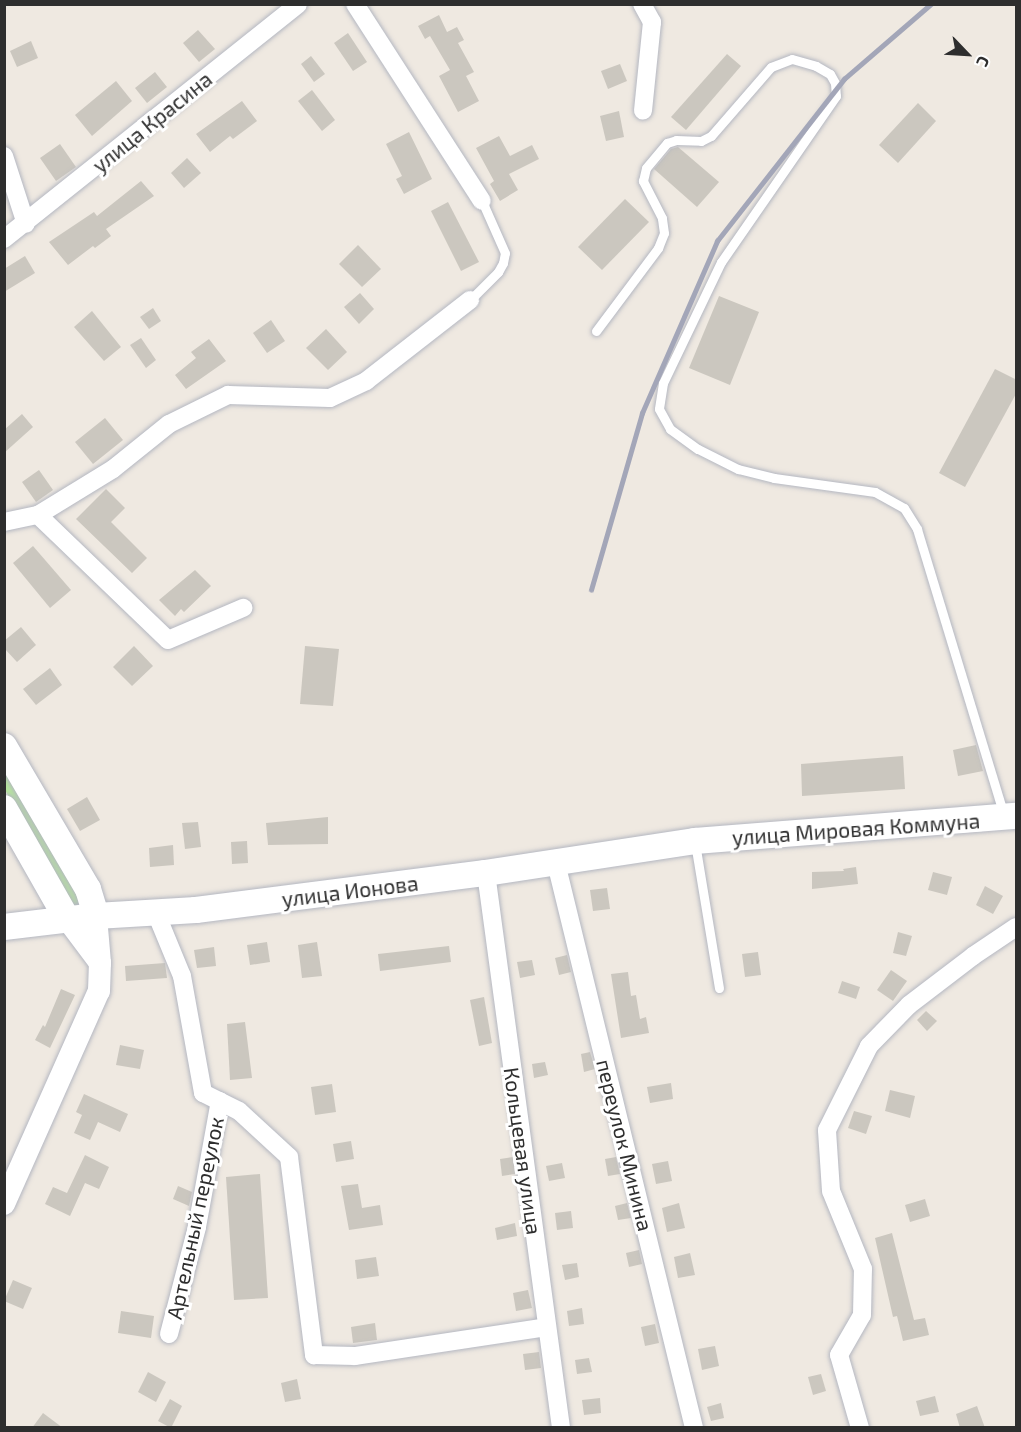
<!DOCTYPE html>
<html>
<head>
<meta charset="utf-8">
<style>
  body { margin:0 }
  #map { position:relative; width:1021px; height:1432px; overflow:hidden; background:#efe9e1; font-family:"Exo 2",sans-serif }
  div>[style] { position:absolute }
  .green>* { inset:0; background:#b6e59e }
  .building>* { inset:0; background:#cbc7bf }
  .roads { filter:drop-shadow(0 0 2px #b4b7c1) drop-shadow(0 0 2px #b4b7c1) }
  .service>* { height:9px; margin:-4.5px; padding:0 4.5px; transform-origin:4.5px; border-radius:4.5px; background:#fff }
  .minor>* { height:18px; margin:-9px; padding:0 9px; transform-origin:9px; border-radius:9px; background:#fff }
  .tertiary>* { height:22px; margin:-11px; padding:0 11px; transform-origin:11px; border-radius:11px; background:#fff }
  .secondary>* { height:26px; margin:-13px; padding:0 13px; transform-origin:13px; border-radius:13px; background:#fff }
  .rail>* { height:4.5px; margin:-2.25px; padding:0 2.25px; transform-origin:2.25px; border-radius:2.25px; background:#a3a6b8 }
  span { translate:-50% -50%; white-space:nowrap; text-align:center; line-height:1.15; -webkit-text-stroke:6px #fff; paint-order:stroke }
  .street-label { font-size:21px; color:#2e2e2e }
  .frame { position:absolute; inset:0; border:6px solid #2e2e2e; pointer-events:none }
  .north { position:absolute; left:937px; top:24px; width:60px; height:60px; -webkit-text-stroke:4px #fff; paint-order:stroke; rotate:115deg; font-size:16px; font-weight:700; line-height:24px; text-align:center; color:#2e2e2e }
  .north::after { content:''; display:block; margin:auto; width:21px; height:27px; background:#2e2e2e; clip-path:polygon(50% 0,100% 100%,50% 72%,0 100%) }
</style>
</head>
<body>
<div id="map">
  <div class="green">
    <div style="clip-path:polygon(4px 768px,79px 896px,79px 904px,72px 907px,66px 898px,5px 790px)"></div>
  </div>
  <div class="building">
    <div style="clip-path:polygon(439px 15px,447px 32px,457px 27px,464px 40px,458px 43px,474px 72px,466px 76px,479px 101px,458px 112px,439px 76px,450px 70px,430px 36px,425px 39px,418px 26px)"></div>
    <div style="clip-path:polygon(198px 30px,215px 49px,199px 62px,183px 43px)"></div>
    <div style="clip-path:polygon(348px 33px,367px 62px,353px 71px,334px 43px)"></div>
    <div style="clip-path:polygon(31px 41px,38px 58px,17px 67px,10px 51px)"></div>
    <div style="clip-path:polygon(727px 54px,741px 66px,686px 130px,671px 117px)"></div>
    <div style="clip-path:polygon(311px 56px,325px 74px,314px 82px,301px 64px)"></div>
    <div style="clip-path:polygon(620px 64px,627px 81px,608px 89px,601px 71px)"></div>
    <div style="clip-path:polygon(155px 72px,167px 87px,147px 103px,135px 88px)"></div>
    <div style="clip-path:polygon(116px 81px,132px 101px,92px 136px,75px 115px)"></div>
    <div style="clip-path:polygon(312px 90px,335px 120px,322px 131px,298px 101px)"></div>
    <div style="clip-path:polygon(242px 101px,257px 121px,233px 139px,230px 136px,210px 152px,196px 134px)"></div>
    <div style="clip-path:polygon(918px 103px,936px 121px,898px 163px,879px 145px)"></div>
    <div style="clip-path:polygon(619px 111px,624px 137px,606px 141px,600px 116px)"></div>
    <div style="clip-path:polygon(409px 132px,432px 179px,404px 194px,396px 179px,402px 176px,386px 144px)"></div>
    <div style="clip-path:polygon(499px 136px,510px 156px,532px 145px,539px 159px,509px 174px,518px 190px,500px 201px,490px 184px,494px 181px,476px 148px)"></div>
    <div style="clip-path:polygon(60px 144px,76px 167px,56px 181px,40px 158px)"></div>
    <div style="clip-path:polygon(678px 147px,719px 182px,697px 207px,654px 169px,671px 149px)"></div>
    <div style="clip-path:polygon(187px 158px,201px 173px,184px 188px,171px 173px)"></div>
    <div style="clip-path:polygon(141px 181px,154px 196px,106px 229px,111px 236px,95px 248px,93px 246px,68px 265px,49px 242px,94px 212px,97px 216px)"></div>
    <div style="clip-path:polygon(625px 199px,649px 222px,602px 270px,578px 247px)"></div>
    <div style="clip-path:polygon(448px 202px,479px 262px,461px 271px,431px 211px)"></div>
    <div style="clip-path:polygon(358px 245px,381px 269px,362px 287px,339px 264px)"></div>
    <div style="clip-path:polygon(25px 256px,35px 273px,4px 292px,4px 269px)"></div>
    <div style="clip-path:polygon(360px 293px,374px 309px,359px 324px,344px 307px)"></div>
    <div style="clip-path:polygon(719px 296px,759px 312px,730px 385px,689px 368px)"></div>
    <div style="clip-path:polygon(153px 308px,161px 321px,149px 329px,140px 317px)"></div>
    <div style="clip-path:polygon(92px 311px,121px 347px,104px 361px,74px 327px)"></div>
    <div style="clip-path:polygon(271px 320px,285px 341px,267px 353px,253px 333px)"></div>
    <div style="clip-path:polygon(326px 329px,347px 352px,328px 370px,306px 348px)"></div>
    <div style="clip-path:polygon(141px 338px,156px 360px,146px 368px,130px 345px)"></div>
    <div style="clip-path:polygon(209px 339px,226px 361px,186px 389px,175px 375px,196px 358px,191px 352px)"></div>
    <div style="clip-path:polygon(995px 369px,1017px 380px,1017px 392px,965px 487px,939px 473px)"></div>
    <div style="clip-path:polygon(22px 414px,33px 427px,4px 453px,4px 430px)"></div>
    <div style="clip-path:polygon(105px 418px,123px 440px,93px 464px,75px 442px)"></div>
    <div style="clip-path:polygon(39px 470px,53px 490px,36px 502px,22px 482px)"></div>
    <div style="clip-path:polygon(106px 489px,125px 508px,111px 522px,147px 558px,132px 573px,76px 519px)"></div>
    <div style="clip-path:polygon(33px 546px,71px 590px,50px 608px,13px 563px)"></div>
    <div style="clip-path:polygon(195px 570px,211px 586px,184px 612px,181px 609px,175px 616px,159px 600px)"></div>
    <div style="clip-path:polygon(21px 627px,36px 645px,17px 662px,4px 648px,4px 641px)"></div>
    <div style="clip-path:polygon(134px 646px,153px 666px,132px 686px,113px 667px)"></div>
    <div style="clip-path:polygon(305px 646px,339px 649px,333px 706px,300px 704px)"></div>
    <div style="clip-path:polygon(50px 668px,62px 685px,36px 705px,23px 689px)"></div>
    <div style="clip-path:polygon(976px 745px,983px 771px,958px 776px,953px 750px)"></div>
    <div style="clip-path:polygon(903px 756px,905px 789px,802px 796px,801px 764px)"></div>
    <div style="clip-path:polygon(87px 797px,100px 820px,80px 831px,67px 809px)"></div>
    <div style="clip-path:polygon(328px 817px,328px 844px,268px 845px,266px 823px)"></div>
    <div style="clip-path:polygon(198px 822px,201px 847px,185px 849px,182px 823px)"></div>
    <div style="clip-path:polygon(247px 841px,248px 863px,232px 864px,231px 842px)"></div>
    <div style="clip-path:polygon(173px 845px,174px 865px,150px 867px,149px 848px)"></div>
    <div style="clip-path:polygon(856px 867px,858px 884px,812px 889px,812px 872px,844px 871px,843px 869px)"></div>
    <div style="clip-path:polygon(933px 872px,952px 877px,947px 895px,928px 890px)"></div>
    <div style="clip-path:polygon(985px 886px,1003px 896px,993px 914px,976px 905px)"></div>
    <div style="clip-path:polygon(607px 888px,610px 909px,593px 911px,590px 890px)"></div>
    <div style="clip-path:polygon(898px 932px,912px 936px,906px 956px,893px 953px)"></div>
    <div style="clip-path:polygon(267px 942px,270px 962px,250px 965px,247px 945px)"></div>
    <div style="clip-path:polygon(317px 942px,322px 976px,302px 978px,298px 945px)"></div>
    <div style="clip-path:polygon(449px 946px,451px 962px,380px 971px,378px 954px)"></div>
    <div style="clip-path:polygon(214px 947px,216px 966px,197px 968px,194px 950px)"></div>
    <div style="clip-path:polygon(758px 952px,761px 975px,745px 977px,742px 954px)"></div>
    <div style="clip-path:polygon(567px 955px,571px 972px,559px 975px,555px 958px)"></div>
    <div style="clip-path:polygon(532px 960px,535px 975px,520px 978px,517px 962px)"></div>
    <div style="clip-path:polygon(165px 963px,167px 978px,126px 981px,125px 966px)"></div>
    <div style="clip-path:polygon(891px 970px,907px 981px,893px 1001px,877px 990px)"></div>
    <div style="clip-path:polygon(628px 972px,631px 996px,636px 995px,640px 1019px,646px 1017px,649px 1033px,621px 1038px,611px 974px)"></div>
    <div style="clip-path:polygon(842px 981px,860px 987px,856px 999px,838px 993px)"></div>
    <div style="clip-path:polygon(61px 989px,75px 995px,50px 1048px,35px 1040px,43px 1025px,45px 1027px)"></div>
    <div style="clip-path:polygon(484px 997px,492px 1043px,479px 1046px,470px 1000px)"></div>
    <div style="clip-path:polygon(926px 1011px,937px 1021px,927px 1031px,917px 1020px)"></div>
    <div style="clip-path:polygon(245px 1022px,252px 1078px,230px 1080px,227px 1024px)"></div>
    <div style="clip-path:polygon(120px 1045px,144px 1050px,140px 1069px,116px 1065px)"></div>
    <div style="clip-path:polygon(590px 1052px,595px 1069px,584px 1072px,581px 1054px)"></div>
    <div style="clip-path:polygon(545px 1062px,548px 1075px,534px 1078px,532px 1064px)"></div>
    <div style="clip-path:polygon(671px 1083px,673px 1099px,650px 1103px,647px 1087px)"></div>
    <div style="clip-path:polygon(332px 1084px,336px 1112px,315px 1115px,311px 1087px)"></div>
    <div style="clip-path:polygon(890px 1090px,915px 1096px,910px 1118px,885px 1111px)"></div>
    <div style="clip-path:polygon(84px 1094px,128px 1114px,120px 1132px,98px 1122px,90px 1140px,74px 1133px,82px 1115px,76px 1112px)"></div>
    <div style="clip-path:polygon(854px 1111px,872px 1116px,866px 1134px,848px 1128px)"></div>
    <div style="clip-path:polygon(351px 1141px,354px 1159px,336px 1162px,333px 1144px)"></div>
    <div style="clip-path:polygon(85px 1155px,109px 1167px,99px 1189px,85px 1183px,70px 1216px,45px 1204px,53px 1187px,67px 1193px)"></div>
    <div style="clip-path:polygon(513px 1157px,515px 1174px,502px 1176px,500px 1159px)"></div>
    <div style="clip-path:polygon(616px 1157px,620px 1174px,608px 1176px,605px 1159px)"></div>
    <div style="clip-path:polygon(668px 1161px,672px 1181px,656px 1184px,652px 1164px)"></div>
    <div style="clip-path:polygon(562px 1163px,565px 1178px,549px 1181px,546px 1166px)"></div>
    <div style="clip-path:polygon(260px 1174px,268px 1298px,234px 1300px,226px 1177px)"></div>
    <div style="clip-path:polygon(358px 1184px,362px 1208px,380px 1205px,383px 1225px,349px 1230px,341px 1186px)"></div>
    <div style="clip-path:polygon(178px 1186px,192px 1192px,189px 1206px,173px 1199px)"></div>
    <div style="clip-path:polygon(925px 1199px,930px 1216px,910px 1222px,905px 1205px)"></div>
    <div style="clip-path:polygon(627px 1203px,631px 1218px,618px 1220px,615px 1206px)"></div>
    <div style="clip-path:polygon(679px 1203px,685px 1228px,667px 1232px,662px 1208px)"></div>
    <div style="clip-path:polygon(571px 1211px,573px 1228px,557px 1230px,555px 1213px)"></div>
    <div style="clip-path:polygon(515px 1223px,517px 1236px,497px 1240px,495px 1228px)"></div>
    <div style="clip-path:polygon(892px 1233px,914px 1320px,925px 1318px,929px 1335px,903px 1341px,897px 1316px,893px 1317px,875px 1238px)"></div>
    <div style="clip-path:polygon(639px 1250px,642px 1264px,629px 1267px,626px 1253px)"></div>
    <div style="clip-path:polygon(690px 1253px,695px 1275px,678px 1278px,674px 1257px)"></div>
    <div style="clip-path:polygon(376px 1257px,379px 1276px,357px 1279px,355px 1260px)"></div>
    <div style="clip-path:polygon(577px 1263px,579px 1277px,565px 1280px,562px 1265px)"></div>
    <div style="clip-path:polygon(13px 1280px,32px 1288px,23px 1309px,4px 1301px)"></div>
    <div style="clip-path:polygon(528px 1290px,532px 1308px,516px 1311px,513px 1293px)"></div>
    <div style="clip-path:polygon(582px 1308px,584px 1324px,569px 1326px,567px 1311px)"></div>
    <div style="clip-path:polygon(121px 1311px,154px 1316px,151px 1338px,118px 1333px)"></div>
    <div style="clip-path:polygon(375px 1323px,377px 1340px,353px 1343px,351px 1327px)"></div>
    <div style="clip-path:polygon(655px 1324px,659px 1343px,645px 1346px,641px 1327px)"></div>
    <div style="clip-path:polygon(715px 1346px,719px 1366px,702px 1370px,698px 1349px)"></div>
    <div style="clip-path:polygon(539px 1352px,541px 1368px,525px 1370px,523px 1354px)"></div>
    <div style="clip-path:polygon(589px 1358px,592px 1372px,577px 1374px,575px 1360px)"></div>
    <div style="clip-path:polygon(148px 1372px,166px 1382px,156px 1402px,138px 1392px)"></div>
    <div style="clip-path:polygon(821px 1374px,826px 1391px,813px 1395px,808px 1377px)"></div>
    <div style="clip-path:polygon(297px 1379px,301px 1399px,285px 1402px,281px 1383px)"></div>
    <div style="clip-path:polygon(935px 1396px,939px 1412px,920px 1416px,916px 1401px)"></div>
    <div style="clip-path:polygon(600px 1398px,601px 1413px,584px 1415px,582px 1400px)"></div>
    <div style="clip-path:polygon(170px 1399px,182px 1406px,171px 1428px,158px 1421px)"></div>
    <div style="clip-path:polygon(721px 1403px,724px 1418px,711px 1421px,707px 1407px)"></div>
    <div style="clip-path:polygon(977px 1406px,985px 1428px,960px 1428px,956px 1414px)"></div>
    <div style="clip-path:polygon(43px 1413px,63px 1428px,32px 1428px)"></div>
  </div>
  <div class="roads">
    <div class="service">
      <div style="left:470px;top:300px;width:40px;rotate:-45deg"></div>
      <div style="left:498px;top:272px;width:10px;rotate:-61deg"></div>
      <div style="left:503px;top:263px;width:10px;rotate:-79deg"></div>
      <div style="left:505px;top:253px;width:57px;rotate:-113.9deg"></div>
      <div style="left:596px;top:331px;width:104px;rotate:-53.2deg"></div>
      <div style="left:658px;top:248px;width:16px;rotate:-68deg"></div>
      <div style="left:664px;top:233px;width:15px;rotate:-98deg"></div>
      <div style="left:662px;top:218px;width:42px;rotate:-117.2deg"></div>
      <div style="left:643px;top:181px;width:13px;rotate:-77deg"></div>
      <div style="left:646px;top:168px;width:33px;rotate:-50deg"></div>
      <div style="left:667px;top:143px;width:9px;rotate:-18deg"></div>
      <div style="left:676px;top:140px;width:25px;rotate:2deg"></div>
      <div style="left:701px;top:141px;width:11px;rotate:-27deg"></div>
      <div style="left:711px;top:136px;width:91px;rotate:-49deg"></div>
      <div style="left:771px;top:67px;width:22px;rotate:-21deg"></div>
      <div style="left:792px;top:59px;width:25px;rotate:16deg"></div>
      <div style="left:816px;top:66px;width:16px;rotate:30deg"></div>
      <div style="left:830px;top:74px;width:10px;rotate:61deg"></div>
      <div style="left:835px;top:83px;width:13px;rotate:86deg"></div>
      <div style="left:836px;top:96px;width:202px;rotate:124.7deg"></div>
      <div style="left:721px;top:262px;width:134px;rotate:115.6deg"></div>
      <div style="left:663px;top:383px;width:26px;rotate:99deg"></div>
      <div style="left:659px;top:409px;width:23px;rotate:61deg"></div>
      <div style="left:670px;top:429px;width:34px;rotate:36deg"></div>
      <div style="left:698px;top:449px;width:45px;rotate:26.6deg"></div>
      <div style="left:738px;top:469px;width:37px;rotate:14deg"></div>
      <div style="left:774px;top:478px;width:102px;rotate:7.9deg"></div>
      <div style="left:875px;top:492px;width:33px;rotate:29deg"></div>
      <div style="left:904px;top:508px;width:25px;rotate:58deg"></div>
      <div style="left:917px;top:529px;width:299px;rotate:73.1deg"></div>
      <div style="left:695px;top:843px;width:147px;rotate:80.6deg"></div>
    </div>
    <div class="minor">
      <div style="left:355px;top:4px;width:234px;rotate:57.2deg"></div>
      <div style="left:642px;top:4px;width:21px;rotate:61deg"></div>
      <div style="left:652px;top:22px;width:89px;rotate:95.8deg"></div>
      <div style="left:4px;top:156px;width:71px;rotate:72.1deg"></div>
      <div style="left:4px;top:239px;width:376px;rotate:-38.6deg"></div>
      <div style="left:38px;top:515px;width:180px;rotate:43.9deg"></div>
      <div style="left:168px;top:640px;width:82px;rotate:-23.1deg"></div>
      <div style="left:4px;top:522px;width:35px;rotate:-12deg"></div>
      <div style="left:38px;top:515px;width:88px;rotate:-31.5deg"></div>
      <div style="left:113px;top:469px;width:72px;rotate:-38.8deg"></div>
      <div style="left:169px;top:424px;width:66px;rotate:-26.2deg"></div>
      <div style="left:228px;top:395px;width:102px;rotate:1.7deg"></div>
      <div style="left:330px;top:398px;width:40px;rotate:-25deg"></div>
      <div style="left:366px;top:381px;width:132px;rotate:-37.9deg"></div>
      <div style="left:556px;top:863px;width:582px;rotate:76.27deg"></div>
      <div style="left:486px;top:873px;width:560px;rotate:82.3deg"></div>
      <div style="left:156px;top:913px;width:68px;rotate:67.6deg"></div>
      <div style="left:182px;top:976px;width:119px;rotate:79.8deg"></div>
      <div style="left:203px;top:1093px;width:40px;rotate:26.6deg"></div>
      <div style="left:239px;top:1111px;width:68px;rotate:42.6deg"></div>
      <div style="left:289px;top:1157px;width:200px;rotate:82.8deg"></div>
      <div style="left:314px;top:1355px;width:41px;rotate:1.4deg"></div>
      <div style="left:355px;top:1356px;width:193px;rotate:-8.6deg"></div>
      <div style="left:169px;top:1334px;width:111px;rotate:-75.3deg"></div>
      <div style="left:197px;top:1227px;width:128px;rotate:-79.7deg"></div>
      <div style="left:860px;top:1428px;width:76px;rotate:-106deg"></div>
      <div style="left:839px;top:1355px;width:46px;rotate:-60.1deg"></div>
      <div style="left:862px;top:1315px;width:46px;rotate:-88.8deg"></div>
      <div style="left:863px;top:1269px;width:84px;rotate:-112.3deg"></div>
      <div style="left:831px;top:1191px;width:61px;rotate:-93.8deg"></div>
      <div style="left:827px;top:1130px;width:94px;rotate:-63.4deg"></div>
      <div style="left:869px;top:1046px;width:57px;rotate:-45.7deg"></div>
      <div style="left:909px;top:1005px;width:81px;rotate:-37.4deg"></div>
      <div style="left:973px;top:956px;width:52px;rotate:-34deg"></div>
    </div>
    <div class="tertiary">
      <div style="left:67px;top:919px;width:55px;rotate:53.1deg"></div>
      <div style="left:100px;top:963px;width:47px;rotate:-94.9deg"></div>
      <div style="left:4px;top:1204px;width:233px;rotate:-66deg"></div>
      <div style="left:99px;top:991px;width:28px;rotate:-88deg"></div>
    </div>
    <div class="secondary">
      <div style="left:4px;top:746px;width:166px;rotate:59.6deg"></div>
      <div style="left:88px;top:889px;width:28px;rotate:73deg"></div>
      <div style="left:4px;top:808px;width:128px;rotate:60.4deg"></div>
      <div style="left:4px;top:927px;width:93px;rotate:-6.8deg"></div>
      <div style="left:96px;top:916px;width:100px;rotate:-3.4deg"></div>
      <div style="left:196px;top:910px;width:292px;rotate:-7.3deg"></div>
      <div style="left:486px;top:873px;width:211px;rotate:-8.7deg"></div>
      <div style="left:695px;top:841px;width:322px;rotate:-4.5deg"></div>
    </div>
  </div>
  <div class="rail">
    <div style="left:591px;top:590px;width:184px;rotate:-73.9deg"></div>
    <div style="left:642px;top:413px;width:188px;rotate:-66.4deg"></div>
    <div style="left:717px;top:241px;width:206px;rotate:-51.9deg"></div>
    <div style="left:844px;top:79px;width:115px;rotate:-40.8deg"></div>
  </div>
  <div class="street-label">
    <span style="left:152px;top:122px;rotate:-39deg">улица Красина</span>
    <span style="left:856px;top:829px;rotate:-4deg">улица Мировая Коммуна</span>
    <span style="left:350px;top:891px;rotate:-7deg">улица Ионова</span>
    <span style="left:625px;top:1145px;rotate:76deg">переулок Минина</span>
    <span style="left:523px;top:1151px;rotate:82deg">Кольцевая улица</span>
    <span style="left:195px;top:1218px;rotate:-78deg">Артельный переулок</span>
  </div>
  <div class="frame"></div>
  <div class="north">С</div>
</div>
</body>
</html>
